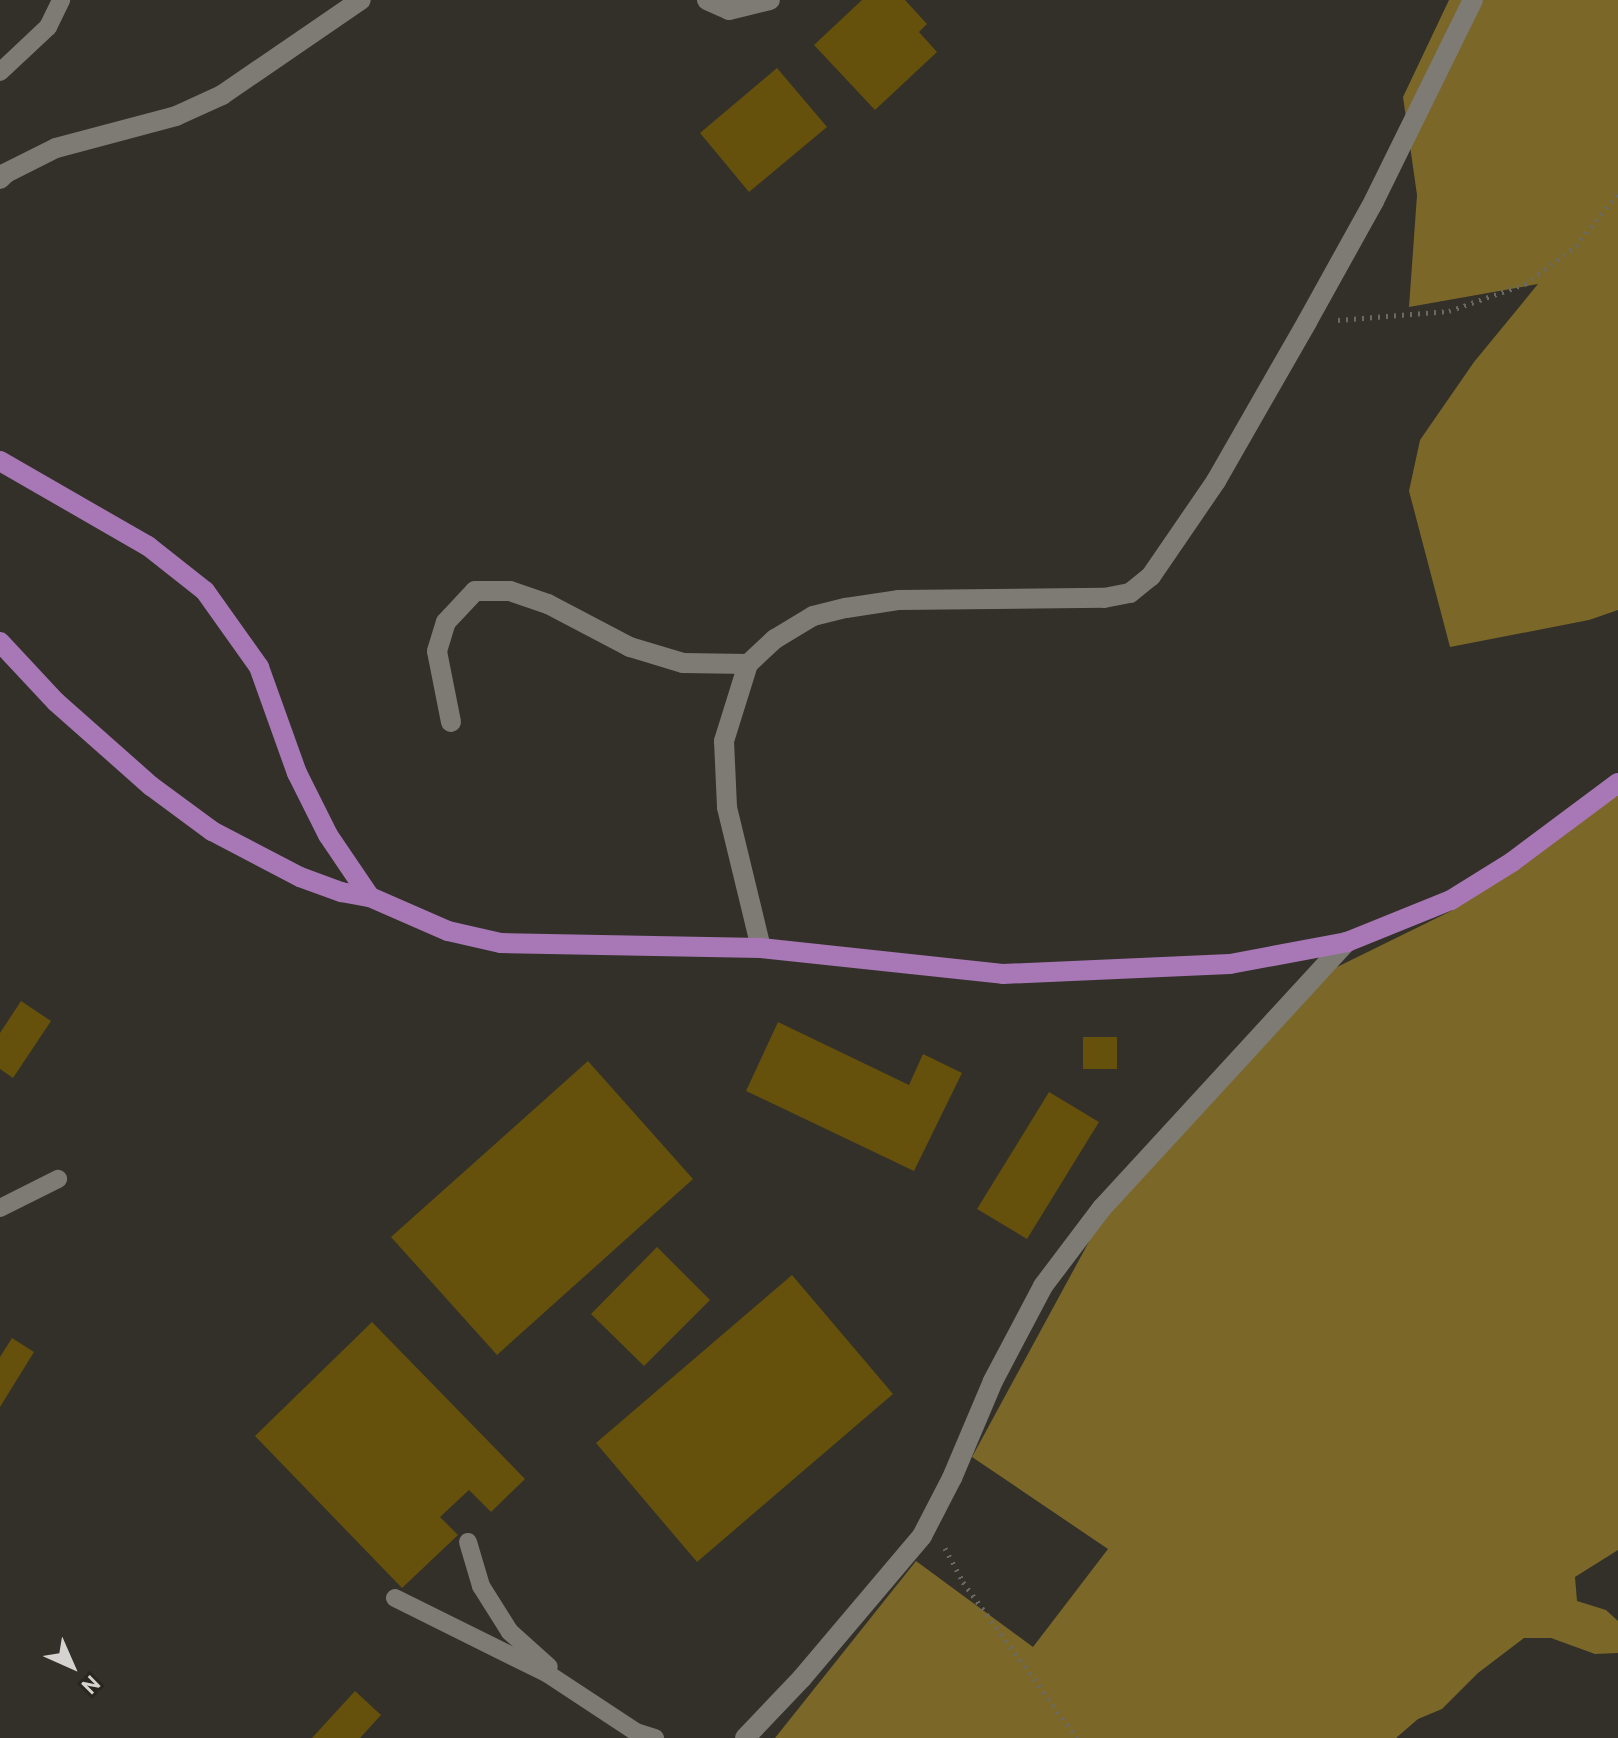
<!DOCTYPE html>
<html>
<head>
<meta charset="utf-8">
<style>
  body { margin:0 }
  #map { position:relative; width:1618px; height:1738px; overflow:hidden; background:#323029; font-family:Overpass,sans-serif }
  div>[style] { position:absolute }
  .forest>* { inset:0; background:#7b6728 }
  .building>* { inset:0; background:#65510c }
  .path>* { height:5px; margin-top:-2.5px; transform-origin:0; background:repeating-linear-gradient(90deg,#6a6963 0 2px,transparent 0 8px) }
  .service>* { height:18px; margin:-9px; padding:0 9px; transform-origin:9px; border-radius:9px; background:#7e7b74 }
  .minor>* { height:20px; margin:-10px; padding:0 10px; transform-origin:10px; border-radius:10px; background:#7e7b74 }
  .primary>* { height:20px; margin:-10px; padding:0 10px; transform-origin:10px; border-radius:10px; background:#a877b5 }
  span { translate:-50% -50%; white-space:nowrap; text-align:center; line-height:1.15; -webkit-text-stroke:6px #28261f; paint-order:stroke }
  .north { position:absolute; left:32px; top:1626px; width:80px; height:80px; -webkit-text-stroke:6px #28261f; paint-order:stroke; rotate:135deg; font-size:22px; font-weight:700; line-height:32px; text-align:center; color:#d4d3cf }
  .north::after { content:''; display:block; margin:auto; width:28px; height:36px; background:#d4d3cf; clip-path:polygon(50% 0,100% 100%,50% 72%,0 100%) }
</style>
</head>
<body>
<div id="map">
  <div class="forest">
    <div style="clip-path:polygon(1449px 0,1618px 0,1618px 610px,1589px 620px,1450px 647px,1409px 491px,1420px 440px,1474px 362px,1538px 284px,1409px 307px,1417px 195px,1403px 97px)"></div>
    <div style="clip-path:polygon(1618px 786px,1618px 1550px,1575px 1577px,1577px 1601px,1606px 1610px,1618px 1621px,1618px 1653px,1595px 1654px,1551px 1638px,1524px 1638px,1478px 1673px,1442px 1709px,1418px 1719px,1396px 1738px,775px 1738px,916px 1561px,1033px 1647px,1108px 1549px,972px 1457px,1104px 1214px,1335px 968px,1451px 911px)"></div>
  </div>
  <div class="building">
    <div style="clip-path:polygon(862px 0,905px 0,927px 24px,919px 32px,937px 52px,875px 110px,814px 45px)"></div>
    <div style="clip-path:polygon(777px 68px,827px 127px,749px 192px,700px 133px)"></div>
    <div style="clip-path:polygon(21px 1001px,51px 1021px,13px 1078px,0 1069px,0 1033px)"></div>
    <div style="clip-path:polygon(778px 1022px,909px 1085px,923px 1054px,962px 1073px,914px 1171px,746px 1091px)"></div>
    <div style="clip-path:polygon(1083px 1037px,1117px 1037px,1117px 1069px,1083px 1069px)"></div>
    <div style="clip-path:polygon(588px 1061px,693px 1179px,497px 1355px,391px 1237px)"></div>
    <div style="clip-path:polygon(1049px 1092px,1099px 1122px,1027px 1239px,977px 1209px)"></div>
    <div style="clip-path:polygon(657px 1247px,710px 1300px,644px 1366px,591px 1314px)"></div>
    <div style="clip-path:polygon(792px 1275px,893px 1394px,697px 1562px,596px 1443px)"></div>
    <div style="clip-path:polygon(372px 1322px,525px 1479px,491px 1512px,469px 1490px,440px 1517px,458px 1535px,402px 1588px,255px 1436px)"></div>
    <div style="clip-path:polygon(12px 1338px,34px 1352px,0 1407px,0 1357px)"></div>
    <div style="clip-path:polygon(355px 1691px,381px 1715px,360px 1738px,312px 1738px)"></div>
  </div>
  <div class="path">
    <div style="left:1338px;top:320px;width:111px;rotate:-4.6deg"></div>
    <div style="left:1449px;top:311px;width:81px;rotate:-19.6deg"></div>
    <div style="left:1525px;top:284px;width:64px;rotate:-36.7deg"></div>
    <div style="left:1576px;top:246px;width:68px;rotate:-51.6deg"></div>
    <div style="left:945px;top:1548px;width:38px;rotate:62deg"></div>
    <div style="left:963px;top:1582px;width:193px;rotate:53.8deg"></div>
  </div>
  <div class="service">
    <div style="left:0;top:72px;width:66px;rotate:-43.2deg"></div>
    <div style="left:48px;top:27px;width:30px;rotate:-64deg"></div>
    <div style="left:0;top:1208px;width:65px;rotate:-26.6deg"></div>
    <div style="left:468px;top:1542px;width:46px;rotate:73.5deg"></div>
    <div style="left:481px;top:1586px;width:54px;rotate:57.8deg"></div>
    <div style="left:510px;top:1632px;width:52px;rotate:41.9deg"></div>
    <div style="left:395px;top:1598px;width:171px;rotate:26.4deg"></div>
    <div style="left:548px;top:1674px;width:105px;rotate:33.4deg"></div>
    <div style="left:636px;top:1732px;width:20px;rotate:18deg"></div>
  </div>
  <div class="minor">
    <div style="left:707px;top:0;width:24px;rotate:24deg"></div>
    <div style="left:729px;top:10px;width:42px;rotate:-13.7deg"></div>
    <div style="left:0;top:179px;width:8px;rotate:-45deg"></div>
    <div style="left:6px;top:173px;width:56px;rotate:-26.6deg"></div>
    <div style="left:56px;top:148px;width:124px;rotate:-14.9deg"></div>
    <div style="left:176px;top:116px;width:51px;rotate:-24.5deg"></div>
    <div style="left:222px;top:95px;width:168px;rotate:-34.4deg"></div>
    <div style="left:451px;top:722px;width:72px;rotate:-101.2deg"></div>
    <div style="left:437px;top:651px;width:30px;rotate:-73deg"></div>
    <div style="left:446px;top:622px;width:42px;rotate:-46.9deg"></div>
    <div style="left:475px;top:591px;width:35px"></div>
    <div style="left:510px;top:591px;width:40px;rotate:18.9deg"></div>
    <div style="left:548px;top:604px;width:93px;rotate:27.7deg"></div>
    <div style="left:630px;top:647px;width:55px;rotate:16.8deg"></div>
    <div style="left:683px;top:663px;width:65px;rotate:0.9deg"></div>
    <div style="left:761px;top:948px;width:145px;rotate:-103.6deg"></div>
    <div style="left:727px;top:807px;width:66px;rotate:-92.6deg"></div>
    <div style="left:724px;top:741px;width:81px;rotate:-72.7deg"></div>
    <div style="left:748px;top:664px;width:37px;rotate:-43deg"></div>
    <div style="left:775px;top:639px;width:44px;rotate:-31.2deg"></div>
    <div style="left:813px;top:616px;width:34px;rotate:-14deg"></div>
    <div style="left:846px;top:608px;width:54px;rotate:-8.6deg"></div>
    <div style="left:899px;top:600px;width:205px;rotate:-0.6deg"></div>
    <div style="left:1104px;top:598px;width:26px;rotate:-11deg"></div>
    <div style="left:1130px;top:593px;width:27px;rotate:-39deg"></div>
    <div style="left:1151px;top:576px;width:115px;rotate:-55.6deg"></div>
    <div style="left:1216px;top:481px;width:183px;rotate:-60.2deg"></div>
    <div style="left:1307px;top:322px;width:138px;rotate:-61deg"></div>
    <div style="left:1374px;top:201px;width:224px;rotate:-63.8deg"></div>
    <div style="left:745px;top:1738px;width:83px;rotate:-46.5deg"></div>
    <div style="left:802px;top:1678px;width:186px;rotate:-49.8deg"></div>
    <div style="left:922px;top:1536px;width:65px;rotate:-62.7deg"></div>
    <div style="left:952px;top:1478px;width:105px;rotate:-67.1deg"></div>
    <div style="left:993px;top:1381px;width:107px;rotate:-62.2deg"></div>
    <div style="left:1043px;top:1286px;width:98px;rotate:-52.9deg"></div>
    <div style="left:1102px;top:1208px;width:362px;rotate:-47.4deg"></div>
  </div>
  <div class="primary">
    <div style="left:0;top:461px;width:171px;rotate:29.9deg"></div>
    <div style="left:148px;top:546px;width:73px;rotate:38.3deg"></div>
    <div style="left:205px;top:591px;width:93px;rotate:54.6deg"></div>
    <div style="left:259px;top:667px;width:113px;rotate:70.3deg"></div>
    <div style="left:297px;top:773px;width:69px;rotate:63.4deg"></div>
    <div style="left:328px;top:835px;width:75px;rotate:55.9deg"></div>
    <div style="left:0;top:642px;width:82px;rotate:47deg"></div>
    <div style="left:56px;top:702px;width:127px;rotate:41.5deg"></div>
    <div style="left:151px;top:786px;width:76px;rotate:36.4deg"></div>
    <div style="left:212px;top:831px;width:99px;rotate:27.6deg"></div>
    <div style="left:300px;top:877px;width:44px;rotate:20.1deg"></div>
    <div style="left:341px;top:892px;width:29px;rotate:10deg"></div>
    <div style="left:370px;top:897px;width:85px;rotate:23.6deg"></div>
    <div style="left:448px;top:931px;width:54px;rotate:12.8deg"></div>
    <div style="left:501px;top:943px;width:260px;rotate:1.1deg"></div>
    <div style="left:761px;top:948px;width:243px;rotate:6.1deg"></div>
    <div style="left:1003px;top:974px;width:227px;rotate:-2.5deg"></div>
    <div style="left:1230px;top:964px;width:119px;rotate:-10.6deg"></div>
    <div style="left:1347px;top:942px;width:112px;rotate:-22deg"></div>
    <div style="left:1451px;top:900px;width:72px;rotate:-31.9deg"></div>
    <div style="left:1512px;top:862px;width:132px;rotate:-36.7deg"></div>
  </div>
  <div class="north">N</div>
</div>
</body>
</html>
